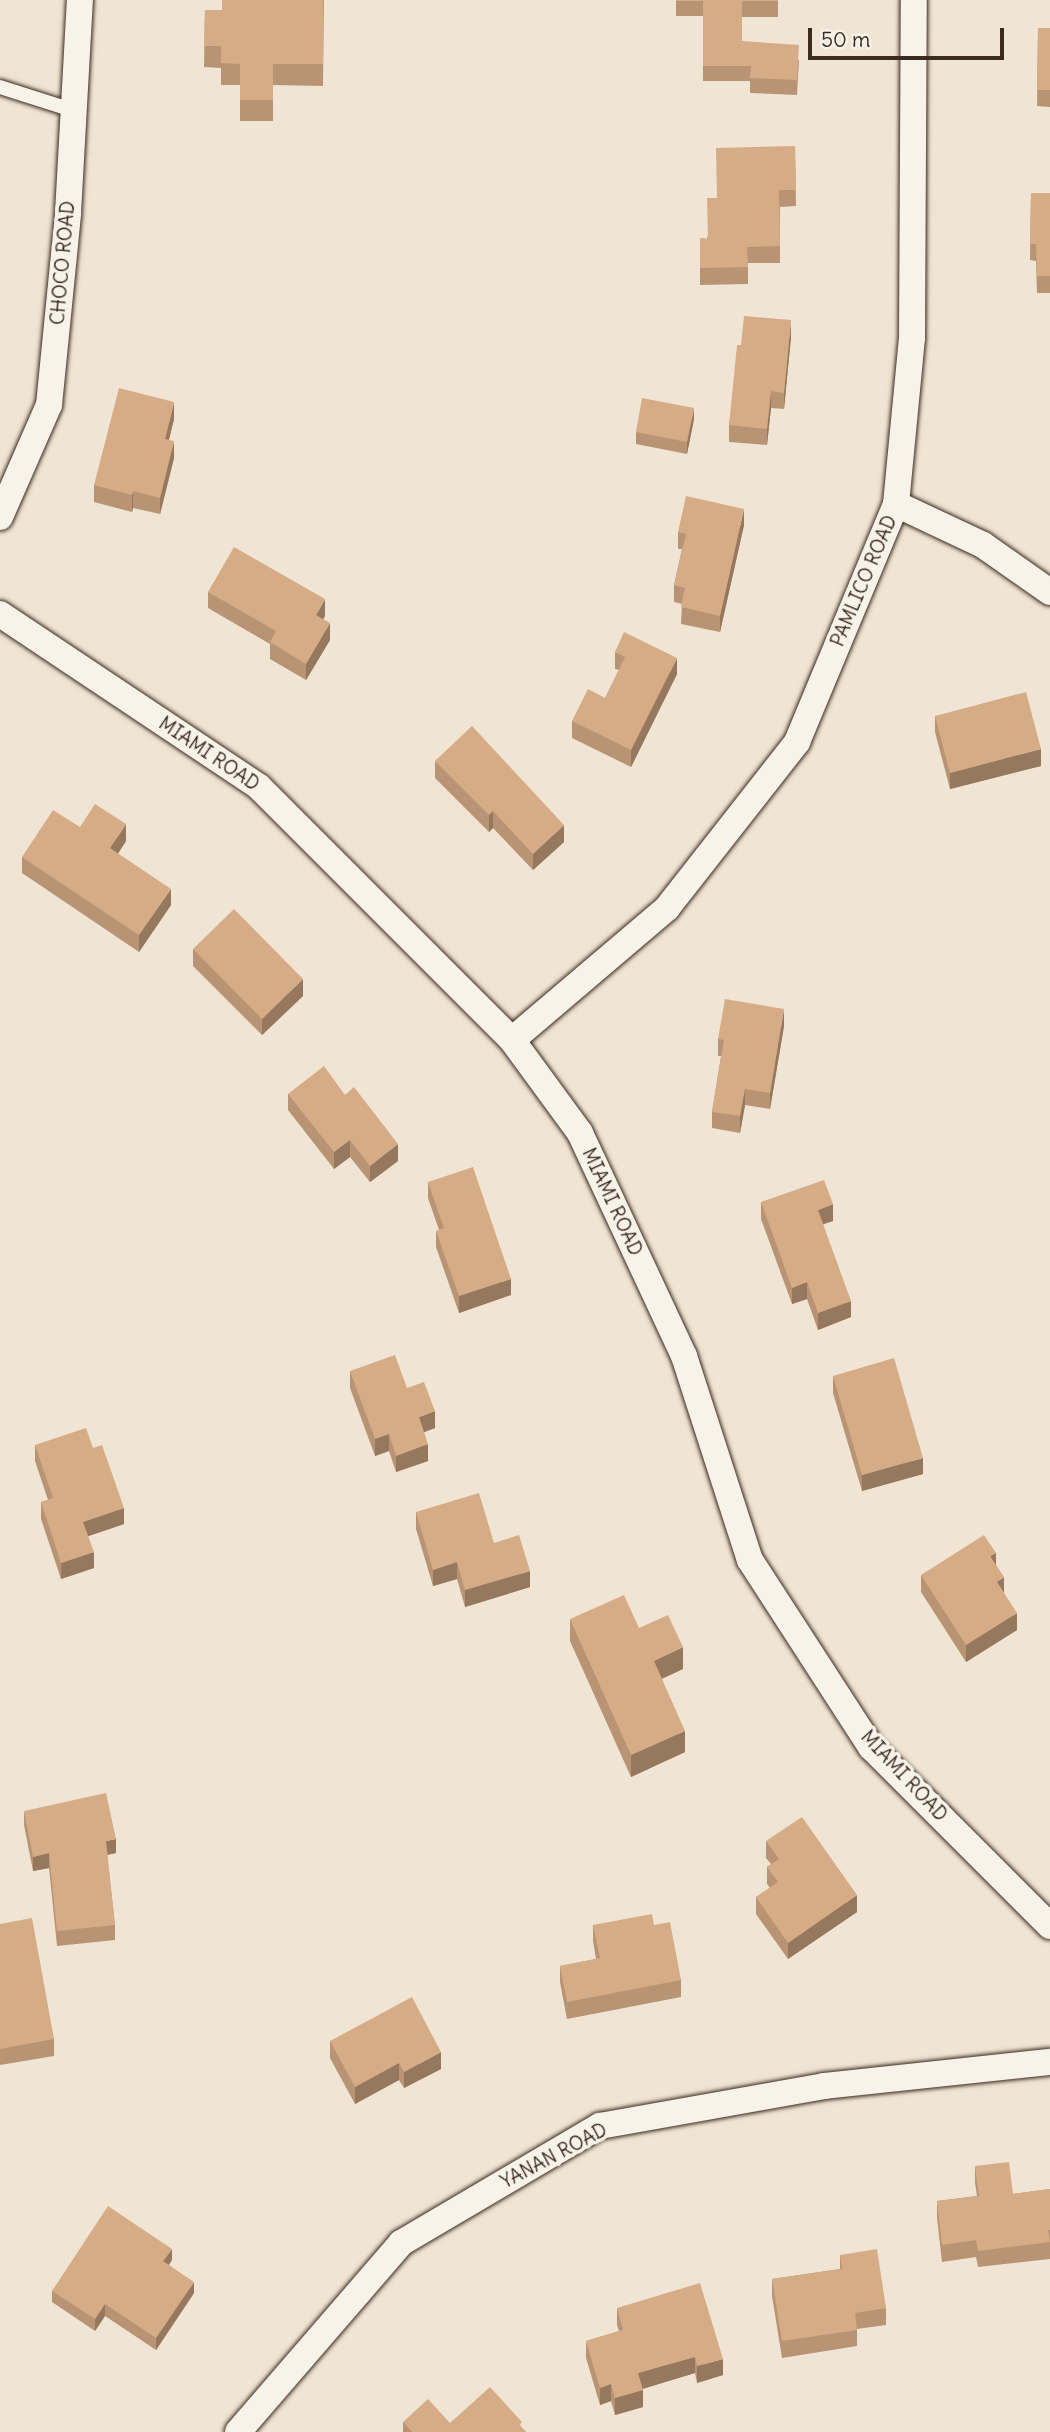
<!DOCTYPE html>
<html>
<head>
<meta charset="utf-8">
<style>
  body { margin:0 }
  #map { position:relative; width:1050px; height:2432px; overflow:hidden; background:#f0e5d5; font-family:Delius,sans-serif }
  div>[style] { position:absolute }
  .roads { filter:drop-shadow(0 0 2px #3b2a1e) drop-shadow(0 0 2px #3b2a1e) }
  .lane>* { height:14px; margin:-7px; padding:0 7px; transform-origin:7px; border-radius:7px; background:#f7f3e8 }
  .street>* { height:26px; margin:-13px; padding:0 13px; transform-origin:13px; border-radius:13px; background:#f7f3e8 }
  .wall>* { inset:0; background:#b89474 }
  .shaded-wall>* { inset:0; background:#96785e }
  .building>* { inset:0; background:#d6ac87 }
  span { translate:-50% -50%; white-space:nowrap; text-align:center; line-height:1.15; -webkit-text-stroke:7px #f7f3e8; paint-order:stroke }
  .street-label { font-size:19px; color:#3b2a1e }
  .scale { position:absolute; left:808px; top:28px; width:196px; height:32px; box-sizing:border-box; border:4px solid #3b2a1e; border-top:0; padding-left:9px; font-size:21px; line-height:24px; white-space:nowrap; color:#3b2a1e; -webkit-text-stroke:5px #f7f3e8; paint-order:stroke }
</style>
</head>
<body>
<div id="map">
  <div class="roads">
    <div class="lane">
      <div style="left:0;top:87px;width:79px;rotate:17.7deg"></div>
    </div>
    <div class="street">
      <div style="left:896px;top:504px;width:96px;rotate:25.2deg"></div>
      <div style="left:983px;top:545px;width:82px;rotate:35deg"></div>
      <div style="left:0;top:517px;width:122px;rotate:-66.4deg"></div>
      <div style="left:49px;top:405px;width:193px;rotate:-84.3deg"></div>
      <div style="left:68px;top:213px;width:213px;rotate:-86.8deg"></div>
      <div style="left:0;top:614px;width:311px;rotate:33.7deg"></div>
      <div style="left:259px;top:787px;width:358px;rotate:45deg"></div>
      <div style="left:512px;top:1040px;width:115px;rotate:53.8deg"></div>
      <div style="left:580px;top:1133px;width:246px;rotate:65deg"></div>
      <div style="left:684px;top:1356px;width:214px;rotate:72.1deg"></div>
      <div style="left:750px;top:1560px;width:223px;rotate:57.1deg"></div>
      <div style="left:871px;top:1747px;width:253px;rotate:45deg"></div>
      <div style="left:512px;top:1040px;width:204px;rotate:-40.4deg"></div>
      <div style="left:667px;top:908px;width:211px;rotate:-51.9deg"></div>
      <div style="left:797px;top:742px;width:258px;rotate:-67.4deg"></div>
      <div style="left:896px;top:504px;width:167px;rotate:-84.5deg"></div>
      <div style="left:912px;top:338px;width:338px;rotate:-89.7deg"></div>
      <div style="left:238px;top:2432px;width:250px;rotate:-49.2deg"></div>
      <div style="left:401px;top:2243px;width:231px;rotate:-30.5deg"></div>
      <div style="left:600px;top:2126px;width:228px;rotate:-10.1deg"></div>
      <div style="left:824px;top:2086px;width:227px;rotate:-6.1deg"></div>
    </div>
  </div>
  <div class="wall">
    <div style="clip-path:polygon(324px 0,323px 86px,273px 85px,273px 121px,240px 121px,240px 85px,221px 85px,221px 68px,204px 67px,205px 10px,222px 10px)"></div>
    <div style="clip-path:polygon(676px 0,778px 0,778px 17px,742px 17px,742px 41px,799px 60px,797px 95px,750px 93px,750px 81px,703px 81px,703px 16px,676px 16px)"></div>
    <div style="clip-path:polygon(1038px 28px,1050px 28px,1050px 107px,1037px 106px)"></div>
    <div style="clip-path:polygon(795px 146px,796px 206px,780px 207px,780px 263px,748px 263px,748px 284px,700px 285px,700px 238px,707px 239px,717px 198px)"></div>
    <div style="clip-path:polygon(1031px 193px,1050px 193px,1050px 293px,1037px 293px,1036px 261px,1030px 260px)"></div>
    <div style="clip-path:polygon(791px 337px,784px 409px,771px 408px,767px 445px,729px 442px,729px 425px,741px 345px)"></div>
    <div style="clip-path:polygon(174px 419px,169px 440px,174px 458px,160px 514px,133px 508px,132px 512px,94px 502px,94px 485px)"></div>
    <div style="clip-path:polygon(694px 419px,687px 454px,636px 444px,636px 432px)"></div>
    <div style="clip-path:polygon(744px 525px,720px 632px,681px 624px,682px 604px,674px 602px,674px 585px,682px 549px,678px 549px,678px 532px)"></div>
    <div style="clip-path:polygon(208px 592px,325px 616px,323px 619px,330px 640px,306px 680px,270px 659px,270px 644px,208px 608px)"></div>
    <div style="clip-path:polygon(615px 652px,677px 674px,631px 767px,572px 738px,572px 721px,605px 698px,619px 670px,615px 669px)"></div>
    <div style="clip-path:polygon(935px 716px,1041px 766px,950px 789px,935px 732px)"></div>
    <div style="clip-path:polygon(435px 761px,564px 842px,533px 870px,493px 828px,489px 832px,435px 778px)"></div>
    <div style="clip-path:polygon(80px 827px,126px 841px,118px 854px,171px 905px,139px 952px,22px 873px,22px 857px)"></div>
    <div style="clip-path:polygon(193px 949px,303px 996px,262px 1035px,193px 966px)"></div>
    <div style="clip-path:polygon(784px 1026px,770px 1109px,745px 1105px,740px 1133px,712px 1128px,712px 1112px,721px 1056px,718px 1056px,718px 1039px)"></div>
    <div style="clip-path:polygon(288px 1094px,345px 1095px,398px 1161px,370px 1182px,350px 1157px,334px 1169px,288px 1110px)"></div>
    <div style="clip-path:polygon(428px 1182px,511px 1295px,459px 1313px,436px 1247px,436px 1231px,439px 1230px,428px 1198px)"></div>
    <div style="clip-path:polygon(761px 1202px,833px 1221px,823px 1224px,851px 1317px,818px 1330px,807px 1299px,792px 1304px,761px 1219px)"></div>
    <div style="clip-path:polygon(350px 1371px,435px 1428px,424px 1432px,428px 1461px,396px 1472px,389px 1451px,375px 1456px,350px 1388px)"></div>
    <div style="clip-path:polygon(833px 1376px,923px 1474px,862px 1491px,833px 1393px)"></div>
    <div style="clip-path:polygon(35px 1445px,93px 1448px,124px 1524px,88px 1536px,94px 1568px,61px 1579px,41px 1519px,41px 1502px,48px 1500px,35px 1461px)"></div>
    <div style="clip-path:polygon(416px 1512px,494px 1543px,530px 1587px,465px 1607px,457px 1579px,433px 1586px,416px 1529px)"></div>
    <div style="clip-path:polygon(996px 1564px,1004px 1593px,1017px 1630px,966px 1662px,921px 1592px,921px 1575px)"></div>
    <div style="clip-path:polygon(570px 1619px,639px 1628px,683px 1669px,662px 1679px,685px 1752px,631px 1777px,570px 1641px)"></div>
    <div style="clip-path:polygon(24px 1811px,116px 1853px,107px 1855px,115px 1925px,115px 1940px,57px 1946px,49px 1868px,33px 1871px,24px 1825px)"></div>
    <div style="clip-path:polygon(766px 1841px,857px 1912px,788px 1959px,756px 1914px,756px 1897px,770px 1888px,767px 1884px,767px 1867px,771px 1864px,766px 1858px)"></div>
    <div style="clip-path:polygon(0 1924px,54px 2039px,54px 2056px,0 2065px)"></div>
    <div style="clip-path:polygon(593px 1925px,654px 1925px,681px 1980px,681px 1997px,567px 2019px,560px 1982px,560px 1966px,596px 1959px,593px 1941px)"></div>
    <div style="clip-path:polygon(330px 2041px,441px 2069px,404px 2088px,399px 2080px,355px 2104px,330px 2058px)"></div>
    <div style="clip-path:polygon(975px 2166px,1013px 2194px,1050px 2189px,1050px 2259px,978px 2267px,976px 2257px,942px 2262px,937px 2218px,937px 2201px,977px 2196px,975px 2183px)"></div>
    <div style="clip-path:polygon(840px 2255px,886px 2308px,886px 2325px,857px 2329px,857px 2346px,782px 2358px,772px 2296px,772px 2279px,840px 2269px)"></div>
    <div style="clip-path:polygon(172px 2260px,169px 2265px,194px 2293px,156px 2350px,105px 2316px,95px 2331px,52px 2302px,52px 2291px)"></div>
    <div style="clip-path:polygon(617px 2308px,723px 2375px,697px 2383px,695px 2373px,643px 2389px,643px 2407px,615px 2415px,611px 2401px,600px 2405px,586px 2358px,586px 2341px,619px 2331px,617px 2325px)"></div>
    <div style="clip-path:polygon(403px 2422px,450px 2423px,522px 2428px,526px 2432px,403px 2432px)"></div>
  </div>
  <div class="shaded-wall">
    <div style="clip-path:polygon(791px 320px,791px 337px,784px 409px,784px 393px)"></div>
    <div style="clip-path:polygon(771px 391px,771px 408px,767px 445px,767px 429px)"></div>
    <div style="clip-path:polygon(174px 402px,174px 419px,165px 455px,165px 439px)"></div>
    <div style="clip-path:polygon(694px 408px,694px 419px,687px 454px,687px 442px)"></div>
    <div style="clip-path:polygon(174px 441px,174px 458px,160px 514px,160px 498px)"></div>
    <div style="clip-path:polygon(133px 491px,133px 508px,132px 512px,132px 495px)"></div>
    <div style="clip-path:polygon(744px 509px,744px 525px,720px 632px,720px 616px)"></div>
    <div style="clip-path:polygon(325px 599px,325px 616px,316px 632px,316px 615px)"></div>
    <div style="clip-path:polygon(330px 623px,330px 640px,306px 680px,306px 664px)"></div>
    <div style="clip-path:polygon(677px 658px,677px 674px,631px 767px,631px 750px)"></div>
    <div style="clip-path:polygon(1041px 749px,1041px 766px,950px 789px,950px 773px)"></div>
    <div style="clip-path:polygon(493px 811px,493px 828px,489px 832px,489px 815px)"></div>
    <div style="clip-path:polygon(126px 824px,126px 841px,110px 865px,110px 848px)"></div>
    <div style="clip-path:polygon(564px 825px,564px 842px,533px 870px,533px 854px)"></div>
    <div style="clip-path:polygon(171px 889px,171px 905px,139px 952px,139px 935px)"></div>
    <div style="clip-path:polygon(303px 979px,303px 996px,262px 1035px,262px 1019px)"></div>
    <div style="clip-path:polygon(784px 1009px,784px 1026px,770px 1109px,770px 1093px)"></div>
    <div style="clip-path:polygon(745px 1089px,745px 1105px,740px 1133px,740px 1116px)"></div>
    <div style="clip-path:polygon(350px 1140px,350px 1157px,334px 1169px,334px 1152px)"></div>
    <div style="clip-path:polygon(398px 1144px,398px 1161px,370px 1182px,370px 1166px)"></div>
    <div style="clip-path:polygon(833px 1204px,833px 1221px,818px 1226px,818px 1210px)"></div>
    <div style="clip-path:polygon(511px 1279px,511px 1295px,459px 1313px,459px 1296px)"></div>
    <div style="clip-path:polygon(807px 1282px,807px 1299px,792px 1304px,792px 1288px)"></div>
    <div style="clip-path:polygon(851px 1301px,851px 1317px,818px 1330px,818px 1313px)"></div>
    <div style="clip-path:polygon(435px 1411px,435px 1428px,419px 1434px,419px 1417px)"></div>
    <div style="clip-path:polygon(389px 1434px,389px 1451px,375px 1456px,375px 1439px)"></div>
    <div style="clip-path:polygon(428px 1444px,428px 1461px,396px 1472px,396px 1456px)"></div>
    <div style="clip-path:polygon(923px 1458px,923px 1474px,862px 1491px,862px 1475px)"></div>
    <div style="clip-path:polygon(124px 1508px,124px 1524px,83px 1538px,83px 1522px)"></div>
    <div style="clip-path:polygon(94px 1552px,94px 1568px,61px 1579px,61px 1563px)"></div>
    <div style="clip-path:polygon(996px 1553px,996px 1569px,990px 1556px)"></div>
    <div style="clip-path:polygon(457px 1562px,457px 1579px,433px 1586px,433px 1570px)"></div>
    <div style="clip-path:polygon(530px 1571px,530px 1587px,465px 1607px,465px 1590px)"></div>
    <div style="clip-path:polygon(1004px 1577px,1004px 1594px,997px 1582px)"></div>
    <div style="clip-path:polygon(1017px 1613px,1017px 1630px,966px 1662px,966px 1645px)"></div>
    <div style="clip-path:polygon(683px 1647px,683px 1669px,654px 1682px,654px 1661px)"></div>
    <div style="clip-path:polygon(685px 1731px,685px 1752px,631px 1777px,631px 1755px)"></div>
    <div style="clip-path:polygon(116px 1839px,116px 1853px,106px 1855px,106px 1841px)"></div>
    <div style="clip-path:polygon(49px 1853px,49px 1868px,33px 1871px,33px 1857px)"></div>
    <div style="clip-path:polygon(857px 1895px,857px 1912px,788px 1959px,788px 1943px)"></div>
    <div style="clip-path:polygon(441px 2052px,441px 2069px,404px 2088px,404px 2072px)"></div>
    <div style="clip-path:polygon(399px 2063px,399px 2080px,355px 2104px,355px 2087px)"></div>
    <div style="clip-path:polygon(172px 2249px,172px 2260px,163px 2272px,163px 2261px)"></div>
    <div style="clip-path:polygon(194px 2282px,194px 2293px,156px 2350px,156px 2338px)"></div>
    <div style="clip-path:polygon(105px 2304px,105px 2316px,95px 2331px,95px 2319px)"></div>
    <div style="clip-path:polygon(695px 2357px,695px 2373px,638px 2390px,638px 2373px)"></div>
    <div style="clip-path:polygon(723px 2359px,723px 2375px,697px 2383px,697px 2366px)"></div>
    <div style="clip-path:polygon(611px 2384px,611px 2401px,600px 2405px,600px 2388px)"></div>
    <div style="clip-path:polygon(643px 2390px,643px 2407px,615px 2415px,615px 2398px)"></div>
  </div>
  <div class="building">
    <div style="clip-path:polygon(222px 0,323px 0,323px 64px,273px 64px,273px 100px,240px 100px,240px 64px,221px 63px,221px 46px,204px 46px,205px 10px,222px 10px)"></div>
    <div style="clip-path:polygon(676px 0,778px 0,778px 1px,742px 1px,742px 41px,799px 45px,797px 80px,750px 78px,751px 66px,703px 66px,703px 1px,676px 1px)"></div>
    <div style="clip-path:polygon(1038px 28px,1050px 28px,1050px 90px,1037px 90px)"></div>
    <div style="clip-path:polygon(795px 146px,796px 190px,779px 190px,780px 246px,747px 247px,748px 267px,700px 268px,700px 238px,708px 239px,707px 198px,717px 198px,716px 148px)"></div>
    <div style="clip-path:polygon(1031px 193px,1050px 193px,1050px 276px,1037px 276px,1036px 244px,1030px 244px)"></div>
    <div style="clip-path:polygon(744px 316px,791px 320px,784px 393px,771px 391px,767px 429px,729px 425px,737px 345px,741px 345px)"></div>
    <div style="clip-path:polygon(119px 388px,174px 402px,165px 439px,174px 441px,160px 498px,133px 491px,132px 495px,94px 485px)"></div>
    <div style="clip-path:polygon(642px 398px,694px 408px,687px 442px,636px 432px)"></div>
    <div style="clip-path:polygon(686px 496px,744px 509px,720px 616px,681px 607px,685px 588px,674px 585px,686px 534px,678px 532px)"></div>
    <div style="clip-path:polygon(234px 547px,325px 599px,316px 615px,330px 623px,306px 664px,270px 642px,276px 631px,208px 592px)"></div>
    <div style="clip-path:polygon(624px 632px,677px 658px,631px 750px,572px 721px,588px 689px,605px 698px,625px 657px,615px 652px)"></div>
    <div style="clip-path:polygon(1026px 692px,1041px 749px,950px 773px,935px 716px)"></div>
    <div style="clip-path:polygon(472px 726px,564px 825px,533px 854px,493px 811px,489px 815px,435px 761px)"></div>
    <div style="clip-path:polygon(95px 804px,126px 824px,110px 848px,171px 889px,139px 935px,22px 857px,53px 810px,80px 827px)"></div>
    <div style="clip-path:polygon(234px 909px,303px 979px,262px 1019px,193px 949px)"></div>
    <div style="clip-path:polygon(725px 999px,784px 1009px,770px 1093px,745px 1089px,740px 1116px,712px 1112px,724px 1040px,718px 1039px)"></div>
    <div style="clip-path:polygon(324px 1066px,345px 1095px,354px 1087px,398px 1144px,370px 1166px,350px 1140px,334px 1152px,288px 1094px)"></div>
    <div style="clip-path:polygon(473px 1167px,511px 1279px,459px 1296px,436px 1231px,444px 1228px,428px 1182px)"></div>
    <div style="clip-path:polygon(824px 1180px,833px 1204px,818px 1210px,851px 1301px,818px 1313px,807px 1282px,792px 1288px,761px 1202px)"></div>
    <div style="clip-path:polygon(395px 1355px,407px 1388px,424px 1382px,435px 1411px,419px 1417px,428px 1444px,396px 1456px,389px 1434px,375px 1439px,350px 1371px)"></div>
    <div style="clip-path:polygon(894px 1358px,923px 1458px,862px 1475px,833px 1376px)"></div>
    <div style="clip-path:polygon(86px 1428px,93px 1448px,102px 1445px,124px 1508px,83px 1522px,94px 1552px,61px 1563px,41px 1502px,53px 1498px,35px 1445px)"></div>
    <div style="clip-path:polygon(479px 1493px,494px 1543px,519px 1535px,530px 1571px,465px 1590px,457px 1562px,433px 1570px,416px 1512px)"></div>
    <div style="clip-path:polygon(984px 1535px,996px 1553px,990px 1556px,1004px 1577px,997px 1582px,1017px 1613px,966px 1645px,921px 1575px)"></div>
    <div style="clip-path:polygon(624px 1595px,639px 1628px,668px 1615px,683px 1647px,654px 1661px,685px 1731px,631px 1755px,570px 1619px)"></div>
    <div style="clip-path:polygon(106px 1793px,116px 1839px,106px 1841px,115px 1925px,57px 1931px,49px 1853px,33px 1857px,24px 1811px)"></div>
    <div style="clip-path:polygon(802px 1817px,857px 1895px,788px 1943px,756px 1897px,778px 1882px,767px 1867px,779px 1859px,766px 1841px)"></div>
    <div style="clip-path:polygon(652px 1914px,654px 1925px,670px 1922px,681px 1980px,567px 2002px,560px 1966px,600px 1958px,593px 1925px)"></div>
    <div style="clip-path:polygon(32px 1918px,54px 2039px,0 2049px,0 1924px)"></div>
    <div style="clip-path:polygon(412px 1997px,441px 2052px,404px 2072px,399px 2063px,355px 2087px,330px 2041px)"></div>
    <div style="clip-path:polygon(1009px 2162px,1013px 2194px,1050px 2189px,1050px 2230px,1048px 2230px,1050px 2242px,978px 2251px,976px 2240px,942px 2245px,937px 2201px,979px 2196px,975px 2166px)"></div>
    <div style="clip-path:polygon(108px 2206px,172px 2249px,163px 2261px,194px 2282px,156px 2338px,105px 2304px,95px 2319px,52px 2291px)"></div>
    <div style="clip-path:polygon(877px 2249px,886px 2308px,855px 2313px,857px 2330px,782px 2341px,772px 2279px,842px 2269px,840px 2255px)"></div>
    <div style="clip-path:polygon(700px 2283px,723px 2359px,697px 2366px,695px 2357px,638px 2373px,643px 2390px,615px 2398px,611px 2384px,600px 2388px,586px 2341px,623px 2330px,617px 2308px)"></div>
    <div style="clip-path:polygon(490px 2387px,522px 2422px,520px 2425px,526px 2432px,412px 2432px,403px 2422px,428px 2399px,450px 2423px)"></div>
  </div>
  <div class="street-label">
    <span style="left:63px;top:263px;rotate:-85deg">CHOCO ROAD</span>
    <span style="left:864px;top:581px;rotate:-67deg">PAMLICO ROAD</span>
    <span style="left:209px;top:754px;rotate:34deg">MIAMI ROAD</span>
    <span style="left:612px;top:1202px;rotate:65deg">MIAMI ROAD</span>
    <span style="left:904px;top:1776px;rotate:47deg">MIAMI ROAD</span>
    <span style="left:554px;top:2156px;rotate:-28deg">YANAN ROAD</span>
  </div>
  <div class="scale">50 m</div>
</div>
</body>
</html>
